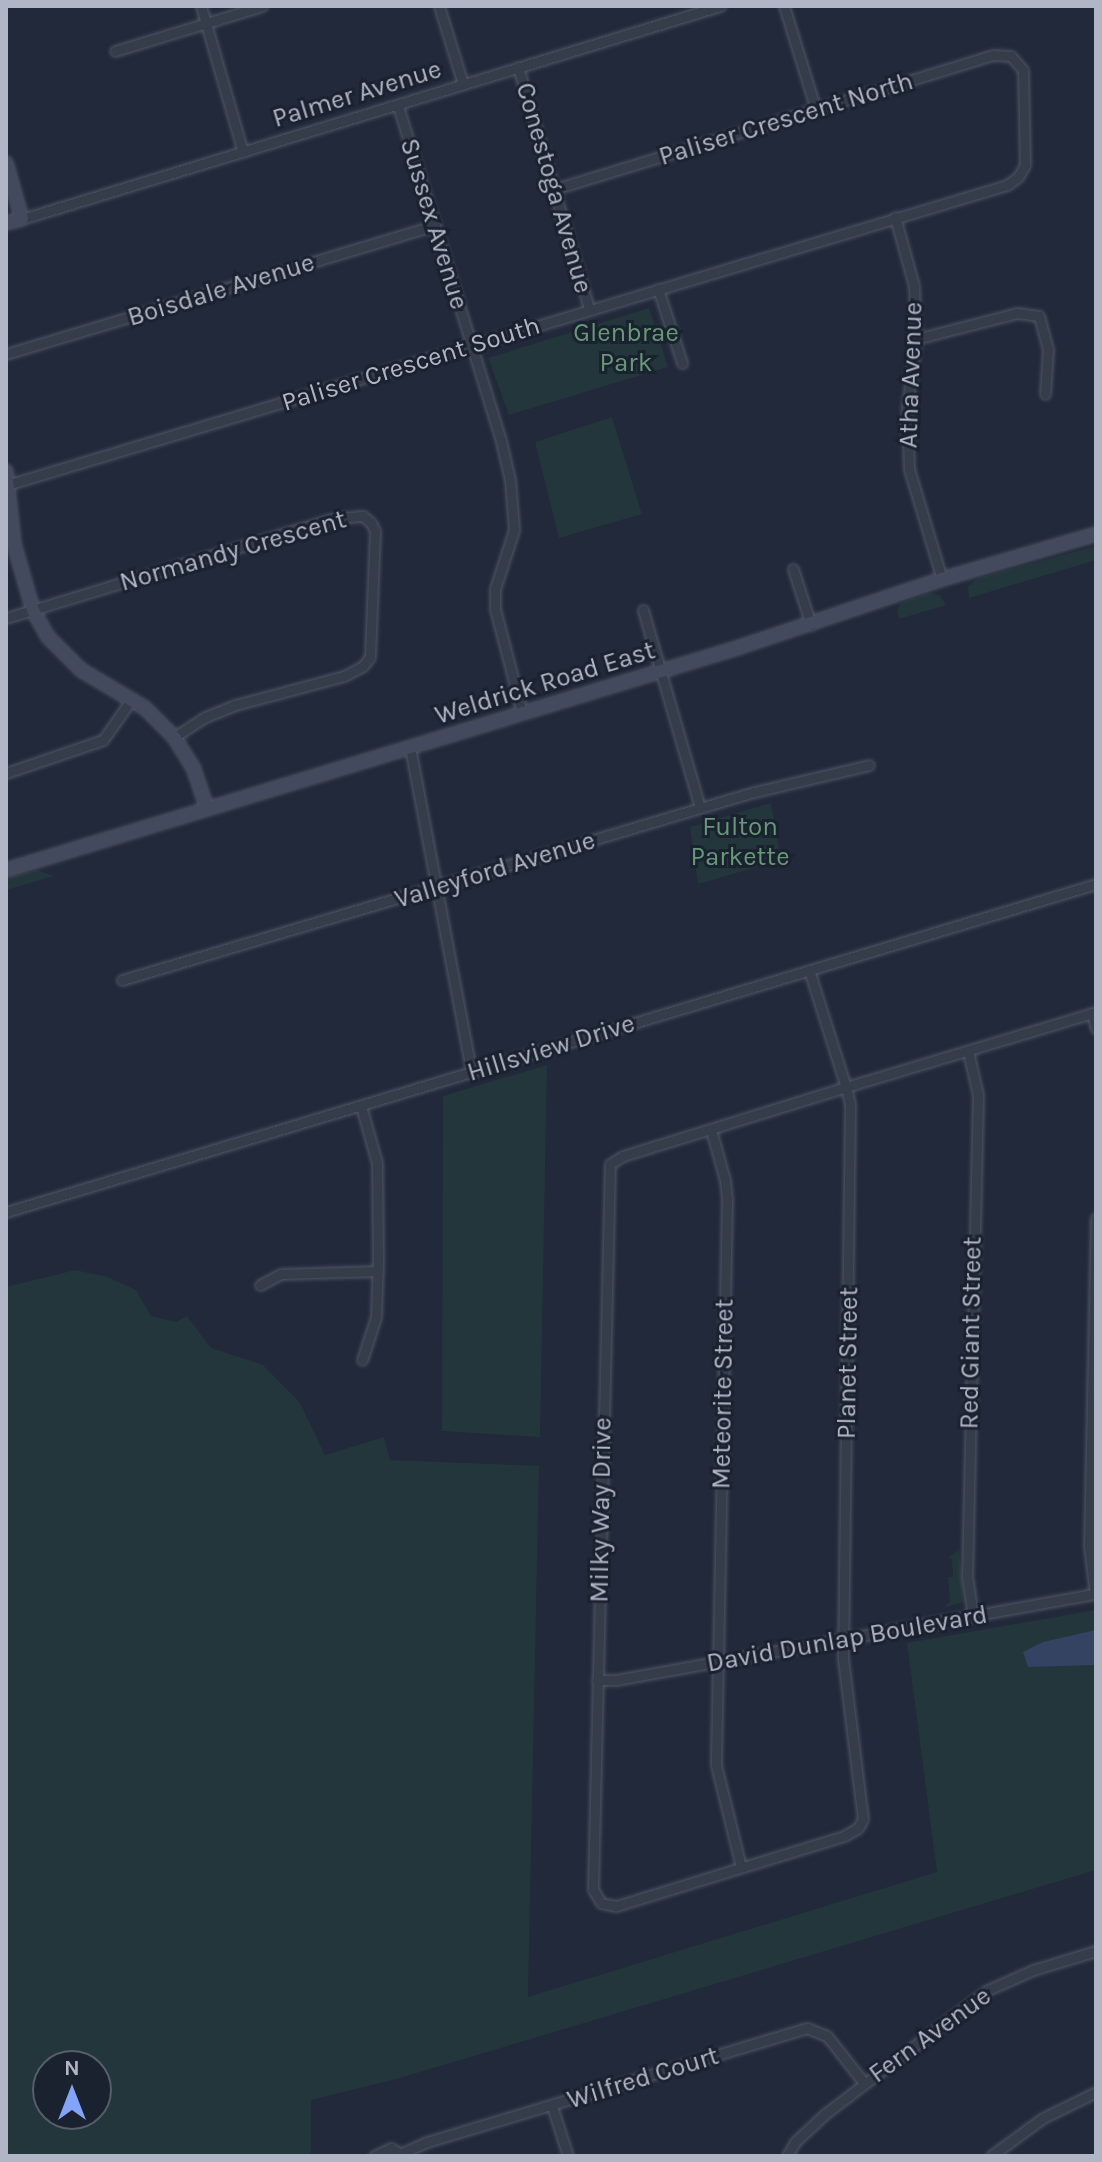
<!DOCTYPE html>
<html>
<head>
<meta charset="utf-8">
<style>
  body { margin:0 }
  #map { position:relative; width:1102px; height:2162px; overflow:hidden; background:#21293a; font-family:Karla,sans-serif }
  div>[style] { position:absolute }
  .green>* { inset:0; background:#23363b }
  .water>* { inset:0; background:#354362 }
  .roads { filter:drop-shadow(0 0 2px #505665) drop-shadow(0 0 2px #505665) }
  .street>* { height:9px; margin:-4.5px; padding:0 4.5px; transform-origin:4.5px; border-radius:4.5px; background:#353c4a }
  .secondary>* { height:12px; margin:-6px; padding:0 6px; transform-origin:6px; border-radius:6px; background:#434a5d }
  span { translate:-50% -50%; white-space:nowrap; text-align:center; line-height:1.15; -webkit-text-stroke:6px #1a212f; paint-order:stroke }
  .street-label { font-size:26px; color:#b0b6c6 }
  .park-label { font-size:26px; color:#679877 }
  .frame { position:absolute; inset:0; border:8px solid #b0b6c6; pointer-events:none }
  .north { position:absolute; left:32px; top:2050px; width:80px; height:80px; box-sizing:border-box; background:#1a212f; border:2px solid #565d6b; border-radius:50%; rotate:0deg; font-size:22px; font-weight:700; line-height:32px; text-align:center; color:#b0b6c6 }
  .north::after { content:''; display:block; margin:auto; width:28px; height:36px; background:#83a4f9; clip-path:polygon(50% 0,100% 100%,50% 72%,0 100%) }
</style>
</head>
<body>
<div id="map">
  <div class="green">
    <div style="clip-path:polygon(649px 308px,668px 367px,509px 415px,488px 358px)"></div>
    <div style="clip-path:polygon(612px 417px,642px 514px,559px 538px,535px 442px)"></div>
    <div style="clip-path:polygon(1096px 546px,1096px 560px,969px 598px,968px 586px,978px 578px)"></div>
    <div style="clip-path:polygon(929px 593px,940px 595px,946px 605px,899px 619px,897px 610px,901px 603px)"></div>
    <div style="clip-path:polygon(771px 803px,781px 860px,698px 884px,690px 827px)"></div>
    <div style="clip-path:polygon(37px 870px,54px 876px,6px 890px,9px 877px)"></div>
    <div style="clip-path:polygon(547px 1065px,540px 1437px,442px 1431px,443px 1096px)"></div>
    <div style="clip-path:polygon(evenodd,75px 1270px,108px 1277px,136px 1290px,151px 1316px,176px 1322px,187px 1316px,211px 1348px,263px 1365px,300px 1403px,325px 1455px,384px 1437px,390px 1460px,539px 1466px,528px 1997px,937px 1872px,907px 1643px,1096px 1610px,1096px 1870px,400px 2078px,311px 2100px,311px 2156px,6px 2156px,6px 1287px,75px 1270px,48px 2066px,96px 2066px,96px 2114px,48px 2114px,48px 2066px)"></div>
    <div style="clip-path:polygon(959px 1550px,964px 1602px,943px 1608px,950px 1601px,948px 1577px,953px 1576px,952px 1558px,948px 1558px)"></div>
  </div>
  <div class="water">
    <div style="clip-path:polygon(1096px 1630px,1096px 1665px,1028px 1667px,1023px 1652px,1043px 1642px)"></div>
  </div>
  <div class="roads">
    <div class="street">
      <div style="left:201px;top:6px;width:152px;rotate:74deg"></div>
      <div style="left:439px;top:6px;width:82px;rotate:72.9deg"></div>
      <div style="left:784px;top:6px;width:109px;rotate:72.9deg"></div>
      <div style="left:115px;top:51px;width:154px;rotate:-17deg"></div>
      <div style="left:518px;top:67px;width:252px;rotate:73.6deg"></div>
      <div style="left:398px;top:106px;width:350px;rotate:72.9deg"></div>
      <div style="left:501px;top:441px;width:40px;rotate:77deg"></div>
      <div style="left:510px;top:480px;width:50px;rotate:85.4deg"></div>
      <div style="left:514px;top:530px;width:62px;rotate:107.9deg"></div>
      <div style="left:495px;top:589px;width:20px;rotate:90deg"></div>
      <div style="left:495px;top:609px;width:107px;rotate:75.4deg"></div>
      <div style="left:895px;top:217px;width:72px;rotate:74.6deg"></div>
      <div style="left:914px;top:286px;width:53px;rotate:87.8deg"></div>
      <div style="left:916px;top:339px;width:69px;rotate:97.5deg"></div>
      <div style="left:907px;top:407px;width:62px;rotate:88.2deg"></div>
      <div style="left:909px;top:469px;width:115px;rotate:73.3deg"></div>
      <div style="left:22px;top:219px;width:730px;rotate:-16.97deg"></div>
      <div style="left:658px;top:289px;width:78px;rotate:72deg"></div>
      <div style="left:916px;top:339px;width:104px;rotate:-14.4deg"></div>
      <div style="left:1017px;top:313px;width:22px;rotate:8deg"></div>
      <div style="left:1039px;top:316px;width:34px;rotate:75deg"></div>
      <div style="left:1048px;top:349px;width:45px;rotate:93.8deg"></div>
      <div style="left:6px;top:354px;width:448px;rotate:-16.7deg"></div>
      <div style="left:7px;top:485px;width:1044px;rotate:-16.7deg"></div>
      <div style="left:1007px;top:185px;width:14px;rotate:-36deg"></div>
      <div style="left:1018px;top:177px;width:14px;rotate:-60deg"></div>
      <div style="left:1025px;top:165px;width:95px;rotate:-91.2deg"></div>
      <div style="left:1023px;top:70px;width:18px;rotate:-131deg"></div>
      <div style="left:1011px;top:56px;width:18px;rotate:-177deg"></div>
      <div style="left:993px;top:55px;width:459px;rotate:163deg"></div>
      <div style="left:793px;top:569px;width:59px;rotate:72.2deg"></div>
      <div style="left:643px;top:610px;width:206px;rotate:73.9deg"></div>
      <div style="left:6px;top:618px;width:341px;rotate:-16.9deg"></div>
      <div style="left:332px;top:519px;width:31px;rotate:-6deg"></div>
      <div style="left:363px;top:516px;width:11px;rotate:41deg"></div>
      <div style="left:371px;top:523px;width:9px;rotate:63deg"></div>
      <div style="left:375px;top:531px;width:126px;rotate:92.3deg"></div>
      <div style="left:370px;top:657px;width:11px;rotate:128deg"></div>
      <div style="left:363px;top:666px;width:21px;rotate:152deg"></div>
      <div style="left:344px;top:676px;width:113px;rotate:165.1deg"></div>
      <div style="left:235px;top:705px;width:32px;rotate:158deg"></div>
      <div style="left:205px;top:717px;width:37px;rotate:147deg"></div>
      <div style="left:410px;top:747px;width:330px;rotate:79.3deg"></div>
      <div style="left:6px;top:773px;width:102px;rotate:-18.8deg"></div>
      <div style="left:103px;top:740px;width:49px;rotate:-55deg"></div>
      <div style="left:809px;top:970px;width:123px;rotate:72.5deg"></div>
      <div style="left:846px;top:1087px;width:18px;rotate:77deg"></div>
      <div style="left:850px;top:1105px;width:554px;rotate:90.72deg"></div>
      <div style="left:843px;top:1659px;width:161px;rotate:82.9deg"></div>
      <div style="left:863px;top:1819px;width:10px;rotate:119deg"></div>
      <div style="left:858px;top:1828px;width:16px;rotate:150deg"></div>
      <div style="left:844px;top:1836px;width:239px;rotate:162.9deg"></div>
      <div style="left:616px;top:1906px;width:15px;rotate:-169deg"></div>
      <div style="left:601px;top:1903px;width:16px;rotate:-120deg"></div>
      <div style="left:593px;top:1889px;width:725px;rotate:-88.66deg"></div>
      <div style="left:610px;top:1164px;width:15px;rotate:-32deg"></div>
      <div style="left:623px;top:1156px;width:233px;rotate:-17.2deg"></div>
      <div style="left:846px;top:1087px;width:261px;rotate:-16.7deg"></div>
      <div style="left:122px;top:980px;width:659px;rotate:-16.57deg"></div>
      <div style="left:754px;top:792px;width:118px;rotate:-13.2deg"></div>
      <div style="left:1092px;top:1013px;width:16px;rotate:76deg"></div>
      <div style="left:968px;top:1051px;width:45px;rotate:77.2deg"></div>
      <div style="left:978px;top:1095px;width:481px;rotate:91.3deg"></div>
      <div style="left:967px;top:1576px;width:40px;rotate:81.5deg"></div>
      <div style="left:361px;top:1106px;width:59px;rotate:74.3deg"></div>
      <div style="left:377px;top:1163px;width:97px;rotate:89.4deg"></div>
      <div style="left:378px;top:1260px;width:57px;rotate:92deg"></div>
      <div style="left:376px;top:1317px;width:45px;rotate:108deg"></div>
      <div style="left:711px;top:1130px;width:52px;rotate:74.4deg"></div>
      <div style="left:725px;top:1180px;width:20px;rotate:84deg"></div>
      <div style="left:727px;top:1200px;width:565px;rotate:91.12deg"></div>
      <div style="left:716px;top:1765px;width:105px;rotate:76.2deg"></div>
      <div style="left:6px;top:1212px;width:1138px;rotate:-16.75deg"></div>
      <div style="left:260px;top:1285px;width:24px;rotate:-28deg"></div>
      <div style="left:281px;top:1274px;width:97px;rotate:-1.8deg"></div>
      <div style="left:1095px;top:1594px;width:48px;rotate:-97.1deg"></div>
      <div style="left:1089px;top:1546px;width:328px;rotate:-88.8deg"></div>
      <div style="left:597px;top:1680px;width:19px"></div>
      <div style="left:616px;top:1680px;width:488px;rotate:-10.2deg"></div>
      <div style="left:552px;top:2106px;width:52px;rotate:72.3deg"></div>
      <div style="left:402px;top:2153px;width:27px;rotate:-24deg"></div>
      <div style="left:427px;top:2142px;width:397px;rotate:-16.7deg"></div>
      <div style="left:807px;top:2028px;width:22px;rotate:22deg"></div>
      <div style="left:827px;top:2036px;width:60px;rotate:51.8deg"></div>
      <div style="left:374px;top:2156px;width:19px;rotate:-25deg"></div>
      <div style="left:391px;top:2148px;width:15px;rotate:32deg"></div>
      <div style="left:787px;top:2156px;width:16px;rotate:-60deg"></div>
      <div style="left:795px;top:2142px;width:41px;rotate:-43deg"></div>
      <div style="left:825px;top:2114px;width:205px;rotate:-37.3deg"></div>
      <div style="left:988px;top:1990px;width:49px;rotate:-24deg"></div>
      <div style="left:1033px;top:1970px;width:66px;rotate:-16.8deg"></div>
      <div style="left:991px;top:2156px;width:64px;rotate:-36.2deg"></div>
      <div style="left:1043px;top:2118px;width:59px;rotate:-26.1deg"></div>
    </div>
    <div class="secondary">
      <div style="left:6px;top:163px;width:58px;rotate:74.1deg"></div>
      <div style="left:22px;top:219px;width:16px;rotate:166deg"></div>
      <div style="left:6px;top:471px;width:73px;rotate:83.7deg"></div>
      <div style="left:14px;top:544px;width:69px;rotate:73.9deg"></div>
      <div style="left:33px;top:610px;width:31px;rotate:61deg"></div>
      <div style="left:48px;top:637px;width:47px;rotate:45deg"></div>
      <div style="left:81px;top:670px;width:74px;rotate:30.7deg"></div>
      <div style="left:145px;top:708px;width:41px;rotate:45deg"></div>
      <div style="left:174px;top:737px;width:36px;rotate:58deg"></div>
      <div style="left:193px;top:767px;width:43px;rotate:71.1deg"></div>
      <div style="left:6px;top:870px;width:764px;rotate:-16.89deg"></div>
      <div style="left:737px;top:648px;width:216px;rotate:-18.6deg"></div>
      <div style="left:942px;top:579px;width:160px;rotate:-16.3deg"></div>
    </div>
  </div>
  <div class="street-label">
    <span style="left:357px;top:94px;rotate:-17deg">Palmer Avenue</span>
    <span style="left:786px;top:119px;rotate:-17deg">Paliser Crescent North</span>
    <span style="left:554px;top:188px;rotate:74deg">Conestoga Avenue</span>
    <span style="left:434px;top:224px;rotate:73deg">Sussex Avenue</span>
    <span style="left:221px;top:290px;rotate:-17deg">Boisdale Avenue</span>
    <span style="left:411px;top:364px;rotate:-17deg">Paliser Crescent South</span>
    <span style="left:911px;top:375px;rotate:-88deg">Atha Avenue</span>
    <span style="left:233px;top:551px;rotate:-16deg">Normandy Crescent</span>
    <span style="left:545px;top:683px;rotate:-17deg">Weldrick Road East</span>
    <span style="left:495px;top:870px;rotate:-17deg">Valleyford Avenue</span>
    <span style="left:551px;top:1048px;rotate:-17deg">Hillsview Drive</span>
    <span style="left:971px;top:1333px;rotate:-89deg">Red Giant Street</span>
    <span style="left:848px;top:1363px;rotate:-89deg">Planet Street</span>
    <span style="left:723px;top:1394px;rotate:-89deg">Meteorite Street</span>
    <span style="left:601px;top:1510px;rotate:-89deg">Milky Way Drive</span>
    <span style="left:847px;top:1639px;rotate:-10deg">David Dunlap Boulevard</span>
    <span style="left:930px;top:2035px;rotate:-36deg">Fern Avenue</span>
    <span style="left:643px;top:2078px;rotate:-17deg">Wilfred Court</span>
  </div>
  <div class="park-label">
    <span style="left:626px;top:348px">Glenbrae<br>Park</span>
    <span style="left:740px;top:842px">Fulton<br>Parkette</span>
  </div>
  <div class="frame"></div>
  <div class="north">N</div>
</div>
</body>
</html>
